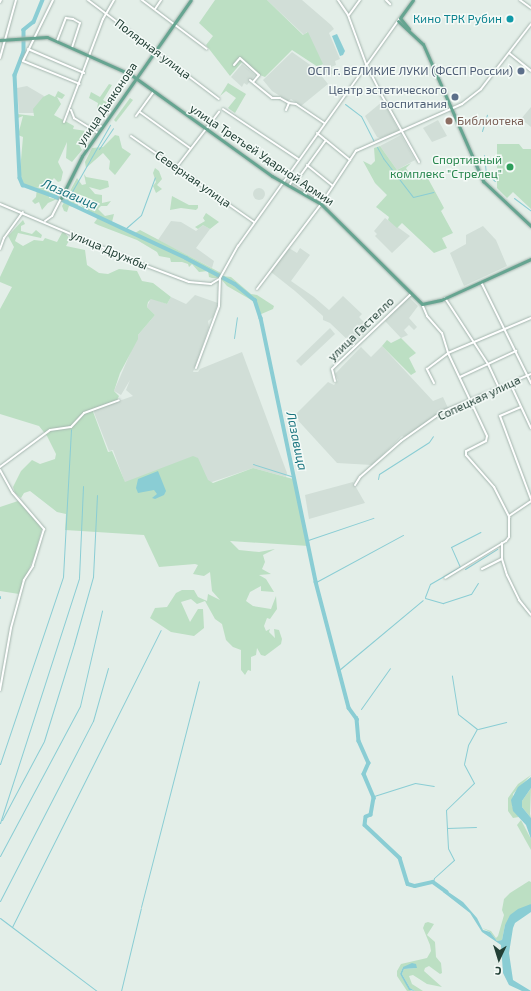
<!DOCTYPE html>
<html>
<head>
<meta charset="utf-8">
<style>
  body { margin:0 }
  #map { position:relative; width:531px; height:991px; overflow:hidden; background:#e3eee8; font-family:"Exo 2",sans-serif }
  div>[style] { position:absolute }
  .built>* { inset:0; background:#d1ded7 }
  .round { border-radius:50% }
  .green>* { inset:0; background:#bcdfc3 }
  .water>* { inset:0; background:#8acdd4 }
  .stream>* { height:1px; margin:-0.5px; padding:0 0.5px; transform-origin:0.5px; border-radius:0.5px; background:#8acdd4 }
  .river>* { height:3.5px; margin:-1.75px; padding:0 1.75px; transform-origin:1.75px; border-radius:1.75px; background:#8acdd4 }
  .roads { filter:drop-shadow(0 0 1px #a5b6af) drop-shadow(0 0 1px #a5b6af) }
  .minor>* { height:2px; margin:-1px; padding:0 1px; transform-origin:1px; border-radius:1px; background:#fff }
  .major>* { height:3px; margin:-1.5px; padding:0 1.5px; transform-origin:1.5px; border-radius:1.5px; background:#66a591 }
  .dots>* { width:11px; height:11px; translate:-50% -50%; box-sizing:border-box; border:2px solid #f4faf7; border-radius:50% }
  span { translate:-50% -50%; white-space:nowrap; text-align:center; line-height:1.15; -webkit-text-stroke:3px #f4faf7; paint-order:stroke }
  .culture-label { font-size:12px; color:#0d838f }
  .right { translate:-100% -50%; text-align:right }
  .street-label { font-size:12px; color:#224036 }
  .service-label { font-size:12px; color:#4e5e75 }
  .education-label { font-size:12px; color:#785e54 }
  .left { translate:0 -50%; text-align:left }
  .leisure-label { font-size:12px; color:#27864d }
  .water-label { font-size:13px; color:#1a747f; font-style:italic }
  .north { position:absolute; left:479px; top:939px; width:40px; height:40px; -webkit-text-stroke:3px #f4faf7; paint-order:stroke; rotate:184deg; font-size:11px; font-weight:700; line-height:16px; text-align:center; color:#224036 }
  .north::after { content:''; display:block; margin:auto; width:14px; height:18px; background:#224036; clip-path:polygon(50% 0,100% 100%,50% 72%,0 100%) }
</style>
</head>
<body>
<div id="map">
  <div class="built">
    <div style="clip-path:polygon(267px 0,302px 0,331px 25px,334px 29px,329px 33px,340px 59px,335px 61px,336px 65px,331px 67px,334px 73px,328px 76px,307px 32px,304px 35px)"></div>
    <div style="clip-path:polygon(292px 52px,316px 69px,328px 84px,301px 106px,291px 99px,288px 101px,272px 91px,263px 80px)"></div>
    <div style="clip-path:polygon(242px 64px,255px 75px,247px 85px,244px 83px,242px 87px,231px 77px)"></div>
    <div style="clip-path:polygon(27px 86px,44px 96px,38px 113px,19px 113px,17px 88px)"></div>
    <div style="clip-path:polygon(383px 101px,399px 131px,380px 138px,377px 137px,365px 116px)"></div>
    <div style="clip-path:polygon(531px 107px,531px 127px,521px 119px)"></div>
    <div style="clip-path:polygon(438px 120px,447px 136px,432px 142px,423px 128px)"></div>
    <div style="clip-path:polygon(401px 135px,415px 160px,397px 170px,380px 146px)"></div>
    <div class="round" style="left:253px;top:188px;width:12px;height:12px"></div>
    <div style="clip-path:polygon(385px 218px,410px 236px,392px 253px,375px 236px,377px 234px,374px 231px)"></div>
    <div style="clip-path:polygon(171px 221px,181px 222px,196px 231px,203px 225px,210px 229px,196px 248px,214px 261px,212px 268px,158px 240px)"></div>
    <div style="clip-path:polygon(483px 226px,496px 240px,507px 266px,464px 286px,450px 253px,466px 244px,466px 235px)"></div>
    <div style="clip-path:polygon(289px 248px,297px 253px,300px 248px,310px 255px,291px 281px,314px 297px,329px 310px,343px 296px,362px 314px,359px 317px,370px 328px,353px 345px,330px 323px,323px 320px,323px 316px,295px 291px,271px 272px)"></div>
    <div style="clip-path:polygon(195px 295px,218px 303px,213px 317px,208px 321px,209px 327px,193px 372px,198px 372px,200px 369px,242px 352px,287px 473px,286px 477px,253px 468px,212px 482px,128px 491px,113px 450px,109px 451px,93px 410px,133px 396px,126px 390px,130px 380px,121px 395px,114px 391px,138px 335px,155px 315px,147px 307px,151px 298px,167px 304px,171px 297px,186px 304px)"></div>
    <div style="clip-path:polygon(409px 297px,418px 306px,409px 318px,417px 327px,414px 330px,409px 325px,404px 330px,408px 335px,401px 338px,385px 321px)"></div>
    <div style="clip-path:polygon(330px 328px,335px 334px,301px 366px,296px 361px)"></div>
    <div style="clip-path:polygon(382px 346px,433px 401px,443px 397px,448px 408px,404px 437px,402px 436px,372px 465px,337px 463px,294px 416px,328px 382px,334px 385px,338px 380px,335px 374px,358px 350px,361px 347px,371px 357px)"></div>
    <div style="clip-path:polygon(353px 482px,365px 503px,309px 519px,305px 495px)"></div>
  </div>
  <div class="green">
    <div style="clip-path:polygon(215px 0,267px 0,303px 35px,308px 32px,323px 64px,318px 67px,292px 50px,265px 77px,257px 74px,242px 62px,230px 76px,206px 45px,213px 36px,199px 23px)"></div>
    <div style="clip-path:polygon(228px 83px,246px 94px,235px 113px,228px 108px,236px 98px,226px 91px,220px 96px)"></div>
    <div style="clip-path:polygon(109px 84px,112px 85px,103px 100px,111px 105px,105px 113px,97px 109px,98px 103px,89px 98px,91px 92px,100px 97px)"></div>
    <div style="clip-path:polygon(58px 91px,65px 95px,62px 99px,57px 97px,61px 104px,54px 115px,74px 126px,73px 129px,86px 131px,90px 135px,84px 143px,77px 141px,82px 150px,72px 162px,66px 158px,67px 142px,58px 162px,63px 172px,61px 181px,58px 182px,54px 178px,47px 186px,36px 188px,23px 184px,20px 171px,23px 137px,18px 135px,23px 116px,18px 118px,17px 114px,34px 116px,33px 109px,43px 97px,49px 94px,55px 97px)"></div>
    <div style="clip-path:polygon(130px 98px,133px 100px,116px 122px,114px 120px)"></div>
    <div style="clip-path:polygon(115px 135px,119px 136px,122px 148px,131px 154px,115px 175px,109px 169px,110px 161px,103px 153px,86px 168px,85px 162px,92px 148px,103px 147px)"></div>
    <div style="clip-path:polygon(497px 144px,519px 144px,523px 149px,531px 149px,531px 209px,513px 192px,507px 198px,497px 188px)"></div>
    <div style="clip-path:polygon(380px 146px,397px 170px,411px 163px,406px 168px,413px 180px,425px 173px,444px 208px,441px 211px,453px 233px,442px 238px,447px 248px,434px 253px,402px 223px,397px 228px,388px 220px,389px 217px,376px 207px,387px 195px,375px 183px,363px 161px,371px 165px,375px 161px,374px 148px)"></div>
    <div style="clip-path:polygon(155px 168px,159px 171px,162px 179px,157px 185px,162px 189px,156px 193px,153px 186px,156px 182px,153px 173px)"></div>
    <div style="clip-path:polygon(84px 174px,86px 177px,108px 181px,109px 187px,100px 190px,89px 187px,95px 194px,102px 195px,102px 203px,111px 201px,107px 206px,101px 206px,98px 209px,105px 216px,114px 214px,112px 222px,135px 233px,140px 230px,221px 273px,221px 275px,219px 278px,212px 278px,209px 277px,208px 271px,199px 272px,192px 264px,189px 267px,188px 264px,182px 262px,171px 262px,170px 258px,159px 256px,157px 252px,137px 240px,98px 225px,94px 223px,97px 219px,95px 214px,83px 208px,77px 199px,74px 203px,78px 204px,77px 208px,69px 206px,67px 212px,64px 211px,62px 206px,77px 178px,82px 185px,86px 184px)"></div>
    <div style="clip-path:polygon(44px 187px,56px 191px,58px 196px,50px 194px,49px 198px,57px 199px,48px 203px,42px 210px,39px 202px,35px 204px,32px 201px,36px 197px,37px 188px)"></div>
    <div style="clip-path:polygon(172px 196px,189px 205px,198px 205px,198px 208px,196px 210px,181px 208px,170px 210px)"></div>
    <div style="clip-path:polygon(206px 213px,219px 222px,210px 229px,203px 225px,198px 229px,195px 227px,205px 221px,203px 218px)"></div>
    <div style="clip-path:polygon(23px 220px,25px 224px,21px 226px,21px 231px,32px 234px,36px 230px,42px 235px,41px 238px,18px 233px,15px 241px,23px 246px,34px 240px,43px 241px,45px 238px,57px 242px,63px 231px,70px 239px,66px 246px,85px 250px,87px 265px,99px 273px,108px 274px,119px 269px,137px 271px,142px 281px,153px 283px,171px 297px,167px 304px,151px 299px,148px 302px,147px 307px,155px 315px,138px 335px,138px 339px,120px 373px,114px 391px,119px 396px,117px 400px,92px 409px,108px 452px,112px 451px,125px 482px,193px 456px,198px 458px,208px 480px,213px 483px,253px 468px,293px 479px,309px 546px,230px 541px,239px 550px,259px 552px,275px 549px,263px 555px,265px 562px,262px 569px,271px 574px,259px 575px,266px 579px,274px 592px,261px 591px,261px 586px,250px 592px,246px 601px,253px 606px,271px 609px,276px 596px,277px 609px,270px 619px,267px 618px,264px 626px,266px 631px,270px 629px,269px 632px,275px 638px,274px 629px,279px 630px,282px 639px,281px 644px,265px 656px,261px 655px,257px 648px,256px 655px,251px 657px,251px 671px,248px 670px,245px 675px,241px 670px,241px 650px,233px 647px,226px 640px,222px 624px,215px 619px,205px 601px,197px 604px,191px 599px,181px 602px,190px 622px,198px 609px,203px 609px,204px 628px,194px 636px,171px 632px,150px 618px,155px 608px,167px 607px,176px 593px,182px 590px,194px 590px,198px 597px,207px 601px,208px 594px,220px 600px,212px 591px,210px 572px,204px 576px,193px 574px,198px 565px,195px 564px,159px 567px,144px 535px,65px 530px,66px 514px,57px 512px,30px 491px,24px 493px,21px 498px,15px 493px,13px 487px,21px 471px,32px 460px,40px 464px,55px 459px,56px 454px,47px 436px,39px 426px,0 414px,0 309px,12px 287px,0 282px,0 277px,14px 247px,8px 236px)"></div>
    <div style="clip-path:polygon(223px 276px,231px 277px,251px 294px,257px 295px,274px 306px,273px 309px,259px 315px,253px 301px,227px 286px,221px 279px)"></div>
    <div style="clip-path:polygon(401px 338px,416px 353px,409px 358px,416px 372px,411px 375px,382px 346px,387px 340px,391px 343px)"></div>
    <div style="clip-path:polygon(18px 501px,42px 528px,36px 552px,19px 594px,0 591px,0 507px)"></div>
    <div style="clip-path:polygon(531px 775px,513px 794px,512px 806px,519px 817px,513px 818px,508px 811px,508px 798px,518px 784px)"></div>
    <div style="clip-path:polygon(531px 788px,530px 814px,531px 818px,522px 807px,522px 801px)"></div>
    <div style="clip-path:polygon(521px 820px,531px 839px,531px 850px,517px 825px)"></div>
    <div style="clip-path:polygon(529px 881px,531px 882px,531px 904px,505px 925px,502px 940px,497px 941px,490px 932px,482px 928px,491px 931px,496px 938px,498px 936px,504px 915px,502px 910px,504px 899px,510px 893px)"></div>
    <div style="clip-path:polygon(428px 922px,434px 924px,427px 935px,435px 942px,436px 957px,441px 963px,442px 973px,440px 974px,429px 966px,425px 968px,424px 971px,442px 987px,427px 984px,413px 975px,409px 976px,412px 984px,423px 991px,415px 991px,410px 988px,402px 974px,404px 969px,417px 968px,403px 967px,400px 974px,411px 991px,407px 991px,397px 976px,397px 971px,401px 964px,427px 958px,431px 951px,430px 945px,423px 928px,425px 923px)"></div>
  </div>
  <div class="water">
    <div style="clip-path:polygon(337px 34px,345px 51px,343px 55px,340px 56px,332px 36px)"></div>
    <div style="clip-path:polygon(158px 471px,166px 491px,164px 495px,155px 499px,152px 498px,157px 494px,154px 490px,138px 493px,136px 488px,138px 479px)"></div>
    <div style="clip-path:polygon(531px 777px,531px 788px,522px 801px,522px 807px,531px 818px,531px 839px,526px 825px,513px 811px,511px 800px,518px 787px)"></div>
    <div style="clip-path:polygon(444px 889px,463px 902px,477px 918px,483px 930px,490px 932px,497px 941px,502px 940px,505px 925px,510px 915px,518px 909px,531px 904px,531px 912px,515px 923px,513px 928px,509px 953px,513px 980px,531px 991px,522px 991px,509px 985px,503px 973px,501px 945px,482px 932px,470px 913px,443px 892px)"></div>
    <div style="clip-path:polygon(412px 963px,416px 964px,417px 968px,404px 969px,402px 974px,410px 988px,415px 991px,409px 990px,400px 974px,403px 967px)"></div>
  </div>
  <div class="stream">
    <div style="left:345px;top:104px;width:20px;rotate:37deg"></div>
    <div style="left:361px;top:116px;width:28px;rotate:63deg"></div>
    <div style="left:482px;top:131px;width:17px;rotate:-73deg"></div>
    <div style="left:377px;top:147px;width:13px;rotate:61deg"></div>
    <div style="left:383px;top:158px;width:49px;rotate:52.4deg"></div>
    <div style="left:413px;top:197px;width:21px;rotate:-14deg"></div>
    <div style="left:99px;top:149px;width:25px;rotate:-56deg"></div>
    <div style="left:484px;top:155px;width:18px;rotate:84deg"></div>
    <div style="left:486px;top:173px;width:12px;rotate:42deg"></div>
    <div style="left:514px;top:198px;width:21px;rotate:37deg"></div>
    <div style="left:66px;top:202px;width:89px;rotate:-60.3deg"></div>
    <div style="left:125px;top:229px;width:21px;rotate:-41deg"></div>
    <div style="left:141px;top:215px;width:40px;rotate:-69.8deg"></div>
    <div style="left:234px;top:338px;width:21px;rotate:-82deg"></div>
    <div style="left:253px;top:464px;width:43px;rotate:17.6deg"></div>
    <div style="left:378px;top:479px;width:5px;rotate:-79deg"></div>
    <div style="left:379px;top:474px;width:59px;rotate:-32.6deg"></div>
    <div style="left:429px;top:442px;width:7px;rotate:-56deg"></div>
    <div style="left:308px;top:540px;width:69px;rotate:-18.7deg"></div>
    <div style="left:465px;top:569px;width:38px;rotate:-32deg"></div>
    <div style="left:316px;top:582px;width:99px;rotate:-28.4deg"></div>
    <div style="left:425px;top:597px;width:14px;rotate:-69deg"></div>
    <div style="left:430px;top:584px;width:34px;rotate:-30deg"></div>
    <div style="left:460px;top:567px;width:22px;rotate:-114deg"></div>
    <div style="left:451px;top:547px;width:33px;rotate:-27deg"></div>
    <div style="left:0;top:598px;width:2px;rotate:-90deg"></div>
    <div style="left:425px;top:598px;width:19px;rotate:16deg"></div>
    <div style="left:443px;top:603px;width:29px;rotate:-18deg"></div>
    <div style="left:471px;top:594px;width:13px;rotate:-58deg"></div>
    <div style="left:339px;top:670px;width:109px;rotate:-39.8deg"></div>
    <div style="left:361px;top:709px;width:50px;rotate:-54.7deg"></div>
    <div style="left:355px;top:717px;width:2px;rotate:-27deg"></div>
    <div style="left:478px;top:729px;width:29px;rotate:-14deg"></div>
    <div style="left:0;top:764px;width:197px;rotate:-71.4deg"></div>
    <div style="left:63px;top:577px;width:148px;rotate:-86.9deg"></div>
    <div style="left:374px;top:796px;width:43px;rotate:-17.6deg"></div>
    <div style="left:415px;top:783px;width:19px;rotate:9deg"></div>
    <div style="left:2px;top:820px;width:89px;rotate:-62deg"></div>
    <div style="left:44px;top:741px;width:102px;rotate:-72.8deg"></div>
    <div style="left:74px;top:644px;width:70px;rotate:-74.2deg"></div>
    <div style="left:93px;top:577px;width:82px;rotate:-87.2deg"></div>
    <div style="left:0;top:823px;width:257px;rotate:-72.1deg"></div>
    <div style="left:79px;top:578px;width:92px;rotate:-87.5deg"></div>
    <div style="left:447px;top:828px;width:29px;rotate:-2deg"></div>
    <div style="left:0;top:856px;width:170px;rotate:-61.9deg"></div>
    <div style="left:80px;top:706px;width:98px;rotate:-77deg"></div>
    <div style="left:433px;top:882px;width:4px;rotate:-76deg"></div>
    <div style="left:434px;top:878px;width:27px;rotate:-42deg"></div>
    <div style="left:454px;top:860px;width:13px;rotate:-117deg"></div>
    <div style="left:448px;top:848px;width:38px;rotate:-93deg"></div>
    <div style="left:446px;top:810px;width:39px;rotate:-44deg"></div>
    <div style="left:474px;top:783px;width:21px;rotate:-118deg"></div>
    <div style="left:464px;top:764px;width:19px;rotate:-78deg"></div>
    <div style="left:468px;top:745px;width:18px;rotate:-61deg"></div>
    <div style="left:477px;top:729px;width:24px;rotate:-142deg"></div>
    <div style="left:458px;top:714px;width:39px;rotate:-99deg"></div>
    <div style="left:0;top:901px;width:203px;rotate:-62.7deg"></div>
    <div style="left:93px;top:721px;width:55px;rotate:-74.2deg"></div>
    <div style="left:141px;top:907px;width:233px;rotate:-75.6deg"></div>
    <div style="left:0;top:918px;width:121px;rotate:37deg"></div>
    <div style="left:12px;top:927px;width:332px;rotate:-63.4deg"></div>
    <div style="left:121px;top:991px;width:85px;rotate:-76.5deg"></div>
  </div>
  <div class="river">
    <div style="left:43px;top:0;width:24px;rotate:112deg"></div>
    <div style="left:34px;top:22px;width:13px;rotate:141deg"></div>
    <div style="left:24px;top:30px;width:22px;rotate:90deg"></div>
    <div style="left:24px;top:52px;width:25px;rotate:111deg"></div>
    <div style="left:15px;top:75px;width:103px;rotate:87.2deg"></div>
    <div style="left:20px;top:178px;width:8px;rotate:67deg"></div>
    <div style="left:23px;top:185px;width:35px;rotate:20deg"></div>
    <div style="left:56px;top:197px;width:144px;rotate:25.1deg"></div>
    <div style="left:186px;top:258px;width:55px;rotate:28deg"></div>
    <div style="left:235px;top:284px;width:26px;rotate:39deg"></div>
    <div style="left:255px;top:300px;width:19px;rotate:72deg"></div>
    <div style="left:261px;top:318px;width:270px;rotate:78.2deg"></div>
    <div style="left:316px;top:582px;width:130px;rotate:75.3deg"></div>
    <div style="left:349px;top:708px;width:14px;rotate:54deg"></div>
    <div style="left:357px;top:719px;width:22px;rotate:85deg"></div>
    <div style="left:359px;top:741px;width:24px;rotate:66deg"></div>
    <div style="left:369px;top:763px;width:12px;rotate:114deg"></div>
    <div style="left:364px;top:774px;width:26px;rotate:67deg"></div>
    <div style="left:374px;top:798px;width:17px;rotate:100deg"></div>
    <div style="left:371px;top:815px;width:5px;rotate:158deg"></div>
    <div style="left:366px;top:817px;width:8px;rotate:97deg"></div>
    <div style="left:365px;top:825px;width:48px;rotate:43.3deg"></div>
    <div style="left:400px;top:858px;width:27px;rotate:73deg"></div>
    <div style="left:408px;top:884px;width:7px;rotate:16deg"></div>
    <div style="left:415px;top:886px;width:18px;rotate:-13deg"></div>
    <div style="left:433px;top:882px;width:17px;rotate:36deg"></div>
  </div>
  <div class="roads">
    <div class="minor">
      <div style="left:53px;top:0;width:68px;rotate:116.2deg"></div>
      <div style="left:23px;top:61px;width:61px;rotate:22deg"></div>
      <div style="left:88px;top:0;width:164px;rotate:37.1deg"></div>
      <div style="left:142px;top:0;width:81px;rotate:37deg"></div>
      <div style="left:338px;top:0;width:18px;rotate:56deg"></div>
      <div style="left:348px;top:15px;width:52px;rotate:69.8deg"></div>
      <div style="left:366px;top:64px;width:34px;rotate:63deg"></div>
      <div style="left:381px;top:94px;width:78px;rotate:60.8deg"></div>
      <div style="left:386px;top:0;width:6px;rotate:45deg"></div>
      <div style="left:520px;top:0;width:14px;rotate:36deg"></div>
      <div style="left:0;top:2px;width:2px;rotate:-63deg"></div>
      <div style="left:155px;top:9px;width:11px;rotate:-56deg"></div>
      <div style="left:349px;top:15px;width:19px;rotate:-54deg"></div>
      <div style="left:57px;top:41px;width:25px;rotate:-69deg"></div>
      <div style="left:66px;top:18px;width:7px;rotate:8deg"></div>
      <div style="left:73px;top:19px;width:8px;rotate:30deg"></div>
      <div style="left:80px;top:23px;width:26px;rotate:108deg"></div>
      <div style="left:28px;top:49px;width:61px;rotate:23.2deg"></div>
      <div style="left:509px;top:53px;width:28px;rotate:39deg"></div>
      <div style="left:0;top:58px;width:60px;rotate:-74.6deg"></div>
      <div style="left:234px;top:65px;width:9px;rotate:-49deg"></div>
      <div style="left:240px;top:58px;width:25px;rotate:42deg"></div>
      <div style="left:259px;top:75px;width:9px;rotate:131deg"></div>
      <div style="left:250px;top:80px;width:28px;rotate:39deg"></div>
      <div style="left:272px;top:98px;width:8px"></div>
      <div style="left:280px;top:98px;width:10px;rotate:29deg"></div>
      <div style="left:223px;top:109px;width:90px;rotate:33.7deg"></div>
      <div style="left:71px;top:110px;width:9px;rotate:69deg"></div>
      <div style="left:74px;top:118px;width:28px;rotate:32deg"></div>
      <div style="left:286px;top:110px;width:8px;rotate:-67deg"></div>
      <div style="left:289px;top:103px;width:7px;rotate:8deg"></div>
      <div style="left:296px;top:104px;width:34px;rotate:34deg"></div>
      <div style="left:140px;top:112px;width:62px;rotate:35.8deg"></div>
      <div style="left:136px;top:116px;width:31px;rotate:-54deg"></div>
      <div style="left:64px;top:122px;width:110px;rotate:-69.3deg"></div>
      <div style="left:103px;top:19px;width:22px;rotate:-60deg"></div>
      <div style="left:94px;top:122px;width:9px;rotate:32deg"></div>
      <div style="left:317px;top:133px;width:43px;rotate:39.3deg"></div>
      <div style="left:131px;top:136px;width:150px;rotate:35deg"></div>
      <div style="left:307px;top:165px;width:33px;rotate:39deg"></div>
      <div style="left:176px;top:168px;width:71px;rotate:-52.5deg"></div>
      <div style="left:300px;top:176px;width:44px;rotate:-54.2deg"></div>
      <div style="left:289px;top:186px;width:6px;rotate:-59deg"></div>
      <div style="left:292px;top:181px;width:28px;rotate:32deg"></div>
      <div style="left:316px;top:196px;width:4px;rotate:117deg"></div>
      <div style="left:0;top:204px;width:156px;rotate:23deg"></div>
      <div style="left:144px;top:265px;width:48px;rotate:20.7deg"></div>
      <div style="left:189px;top:282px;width:22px;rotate:5deg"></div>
      <div style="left:211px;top:284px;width:9px;rotate:-32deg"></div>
      <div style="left:45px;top:221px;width:9px;rotate:-36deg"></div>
      <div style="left:52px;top:216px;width:20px;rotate:-63deg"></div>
      <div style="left:0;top:249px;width:12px;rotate:-70deg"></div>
      <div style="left:4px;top:238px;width:32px;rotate:-54deg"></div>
      <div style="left:481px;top:282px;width:113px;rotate:63.7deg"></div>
      <div style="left:257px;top:289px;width:106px;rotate:-53deg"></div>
      <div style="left:321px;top:204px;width:64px;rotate:-56.6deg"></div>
      <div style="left:356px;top:151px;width:116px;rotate:-23.9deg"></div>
      <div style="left:462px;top:104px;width:24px;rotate:-38deg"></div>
      <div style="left:481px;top:89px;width:82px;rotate:-52.4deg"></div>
      <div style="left:445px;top:298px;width:79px;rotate:56.9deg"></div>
      <div style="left:488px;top:364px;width:26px;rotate:65deg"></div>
      <div style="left:422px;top:304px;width:13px;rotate:67deg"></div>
      <div style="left:427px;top:316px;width:23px;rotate:49deg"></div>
      <div style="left:442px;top:333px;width:21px;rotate:73deg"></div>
      <div style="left:448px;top:353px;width:92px;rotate:64.8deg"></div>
      <div style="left:487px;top:436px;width:5px;rotate:101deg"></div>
      <div style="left:486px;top:441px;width:22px;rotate:153deg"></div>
      <div style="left:466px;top:451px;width:4px;rotate:90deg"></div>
      <div style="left:466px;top:455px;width:43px;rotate:48.8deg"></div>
      <div style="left:494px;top:487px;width:34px;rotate:63deg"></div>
      <div style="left:509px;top:517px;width:20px;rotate:90deg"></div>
      <div style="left:509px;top:537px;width:5px;rotate:127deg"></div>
      <div style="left:506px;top:541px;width:71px;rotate:148.8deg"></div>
      <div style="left:196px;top:368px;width:66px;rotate:-69.6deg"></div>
      <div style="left:219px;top:306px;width:28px;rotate:-88deg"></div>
      <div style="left:220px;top:278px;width:37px;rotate:-61deg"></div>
      <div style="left:238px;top:246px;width:280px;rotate:-54.6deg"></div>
      <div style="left:460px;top:377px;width:62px;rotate:-24.9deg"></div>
      <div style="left:335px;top:381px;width:12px;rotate:-104deg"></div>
      <div style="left:332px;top:369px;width:109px;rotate:-43.5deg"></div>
      <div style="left:434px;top:383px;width:16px;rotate:-117deg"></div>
      <div style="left:427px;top:369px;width:26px;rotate:-37deg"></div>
      <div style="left:448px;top:353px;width:90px;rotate:-22.9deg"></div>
      <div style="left:510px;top:383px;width:50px;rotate:65deg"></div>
      <div style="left:521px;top:407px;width:23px;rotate:157deg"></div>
      <div style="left:500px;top:416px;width:89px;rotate:69.5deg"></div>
      <div style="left:0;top:467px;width:62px;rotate:-36.5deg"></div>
      <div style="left:50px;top:430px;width:21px;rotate:-8deg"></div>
      <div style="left:71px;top:427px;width:19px;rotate:-47deg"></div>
      <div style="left:84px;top:413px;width:37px;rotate:-20deg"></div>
      <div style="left:0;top:470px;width:26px;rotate:61deg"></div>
      <div style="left:13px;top:493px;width:48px;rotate:49.3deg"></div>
      <div style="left:44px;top:529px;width:39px;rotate:107deg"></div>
      <div style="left:33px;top:566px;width:17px;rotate:123deg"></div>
      <div style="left:24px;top:580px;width:50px;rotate:105.2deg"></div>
      <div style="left:11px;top:628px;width:63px;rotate:100.1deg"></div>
      <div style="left:355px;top:485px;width:9px;rotate:-58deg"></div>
      <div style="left:360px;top:477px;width:55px;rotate:-41.3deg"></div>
      <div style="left:401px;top:441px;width:50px;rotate:-35.3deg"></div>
      <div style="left:442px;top:412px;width:97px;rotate:-23.1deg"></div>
      <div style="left:509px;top:516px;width:27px;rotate:-34deg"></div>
      <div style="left:502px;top:543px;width:16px;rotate:90deg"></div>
      <div style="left:502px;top:559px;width:17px;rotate:73deg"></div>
      <div style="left:507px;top:575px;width:28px;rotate:64deg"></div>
      <div style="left:519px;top:600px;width:19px;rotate:51deg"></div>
      <div style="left:482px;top:569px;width:22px;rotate:-27deg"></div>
    </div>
    <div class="major">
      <div style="left:398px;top:21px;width:34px;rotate:43deg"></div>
      <div style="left:423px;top:44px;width:150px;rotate:66.3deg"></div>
      <div style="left:483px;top:181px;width:66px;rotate:43.2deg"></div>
      <div style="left:409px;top:29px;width:14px;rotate:-129deg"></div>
      <div style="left:400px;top:18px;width:22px;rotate:-54deg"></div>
      <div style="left:0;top:40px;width:47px;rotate:-3.7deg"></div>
      <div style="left:47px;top:37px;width:91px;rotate:24deg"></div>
      <div style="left:130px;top:74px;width:175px;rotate:35.7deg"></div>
      <div style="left:272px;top:176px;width:56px;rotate:29.7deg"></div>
      <div style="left:321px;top:204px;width:142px;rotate:44.7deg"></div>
      <div style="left:422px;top:304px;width:19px;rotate:-12deg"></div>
      <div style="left:441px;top:300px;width:99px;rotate:-24.5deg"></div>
      <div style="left:61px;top:198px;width:47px;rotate:-63.4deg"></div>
      <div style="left:82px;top:156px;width:190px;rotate:-55.1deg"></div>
    </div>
  </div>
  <div class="dots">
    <div style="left:510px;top:19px;background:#0f9aa8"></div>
    <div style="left:521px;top:71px;background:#5c6f8a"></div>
    <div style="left:455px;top:97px;background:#5c6f8a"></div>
    <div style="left:449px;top:121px;background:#8d6e63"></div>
    <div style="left:510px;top:167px;background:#2e9e5b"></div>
  </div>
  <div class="culture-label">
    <span class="right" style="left:502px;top:19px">Кино ТРК Рубин</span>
  </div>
  <div class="street-label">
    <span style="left:153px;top:49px;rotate:37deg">Полярная улица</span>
    <span style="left:107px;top:104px;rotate:-56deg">улица Дьяконова</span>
    <span style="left:262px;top:155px;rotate:34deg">улица Третьей Ударной Армии</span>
    <span style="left:193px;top:179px;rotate:35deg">Северная улица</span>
    <span style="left:109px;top:250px;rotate:23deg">улица Дружбы</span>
    <span style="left:361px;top:329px;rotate:-44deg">улица Гастелло</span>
    <span style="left:479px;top:398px;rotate:-25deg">Сопецкая улица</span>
  </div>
  <div class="service-label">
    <span class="right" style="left:513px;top:71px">ОСП г. ВЕЛИКИЕ ЛУКИ (ФССП России)</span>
    <span class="right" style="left:447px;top:97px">Центр эстетического<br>воспитания</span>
  </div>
  <div class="education-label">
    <span class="left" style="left:457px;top:121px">Библиотека</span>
  </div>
  <div class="leisure-label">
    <span class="right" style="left:502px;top:167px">Спортивный<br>комплекс "Стрелец"</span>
  </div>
  <div class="water-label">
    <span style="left:70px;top:194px;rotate:23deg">Лазавица</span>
    <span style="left:297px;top:441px;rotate:78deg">Лазавица</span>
  </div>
  <div class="north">С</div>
</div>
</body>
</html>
